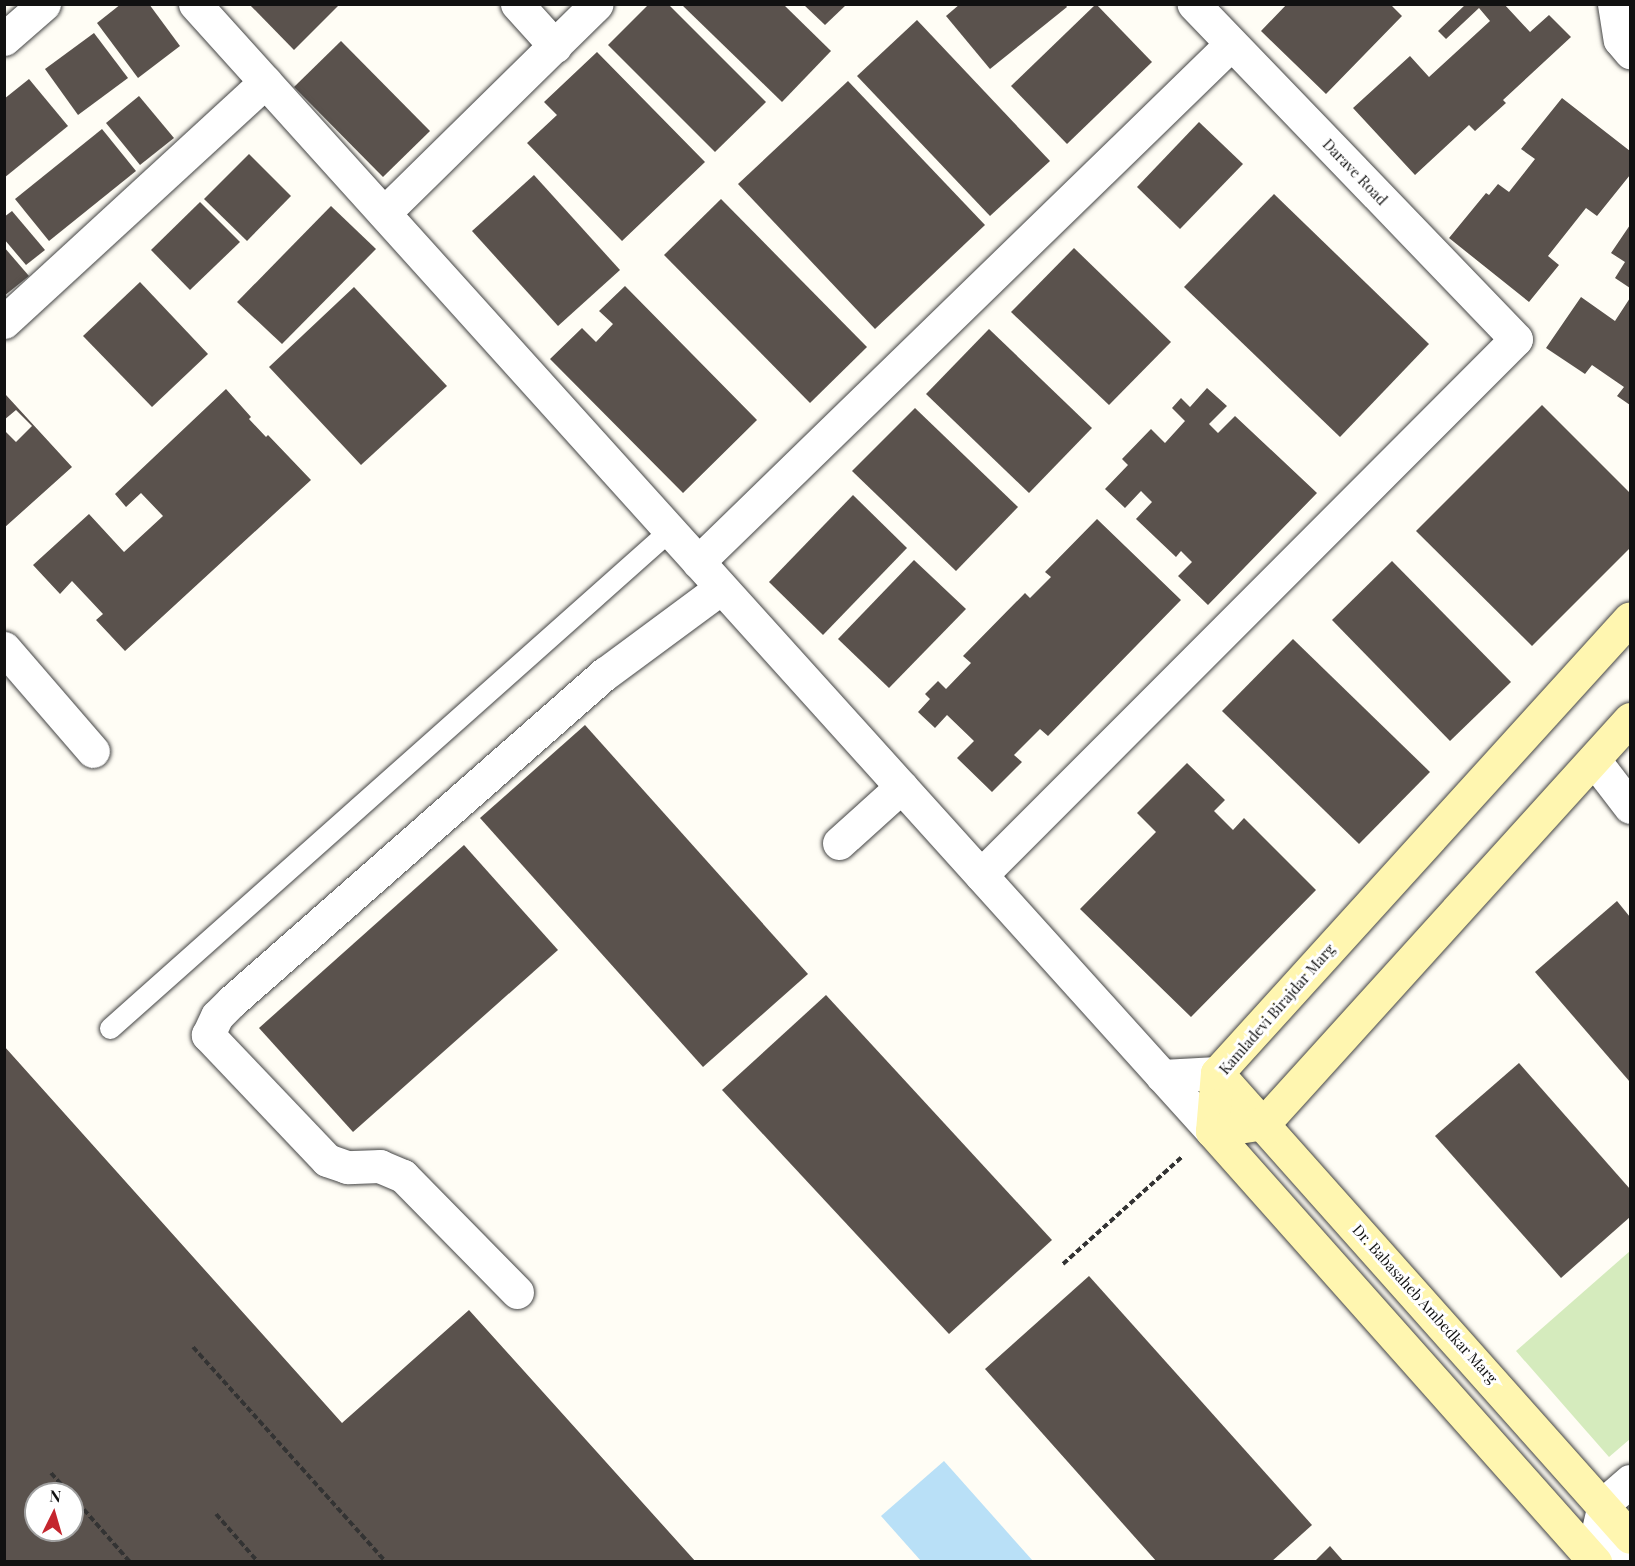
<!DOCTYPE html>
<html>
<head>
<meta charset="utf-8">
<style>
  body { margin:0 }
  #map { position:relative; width:1635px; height:1566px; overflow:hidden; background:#fffdf5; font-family:"Playfair Display",serif }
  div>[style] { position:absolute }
  .green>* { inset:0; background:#d5ebbd }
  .water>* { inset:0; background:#b9e0f7 }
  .building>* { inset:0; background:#5a524d }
  .path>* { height:4px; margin-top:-2px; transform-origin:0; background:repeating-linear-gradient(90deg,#333 0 6px,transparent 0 9px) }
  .roads { filter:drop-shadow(0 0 2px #444) drop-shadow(0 0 2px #444) }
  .lane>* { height:21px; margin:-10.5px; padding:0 10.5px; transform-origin:10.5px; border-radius:10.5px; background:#fff }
  .street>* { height:33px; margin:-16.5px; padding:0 16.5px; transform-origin:16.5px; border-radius:16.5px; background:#fff }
  .secondary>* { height:33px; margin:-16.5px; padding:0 16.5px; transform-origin:16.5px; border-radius:16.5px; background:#fff6b0 }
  span { translate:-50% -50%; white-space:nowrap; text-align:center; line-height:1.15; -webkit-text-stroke:6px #fff; paint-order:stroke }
  .street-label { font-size:15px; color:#111 }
  .frame { position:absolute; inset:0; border:6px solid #111; pointer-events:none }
  .north { position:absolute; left:24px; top:1482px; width:60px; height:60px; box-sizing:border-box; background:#fff; border:2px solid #a0a0a0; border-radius:50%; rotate:5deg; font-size:16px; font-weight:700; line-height:24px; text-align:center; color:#111 }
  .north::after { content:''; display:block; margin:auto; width:21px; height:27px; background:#c4262e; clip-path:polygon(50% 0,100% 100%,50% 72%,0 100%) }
</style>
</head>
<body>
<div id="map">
  <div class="green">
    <div style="clip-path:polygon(1630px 1251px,1630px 1439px,1609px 1457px,1516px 1351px)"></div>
  </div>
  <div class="water">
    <div style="clip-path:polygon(944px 1461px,1033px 1561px,921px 1561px,881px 1516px)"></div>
  </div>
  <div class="building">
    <div style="clip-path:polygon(121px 4px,149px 4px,180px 46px,138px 78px,97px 23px)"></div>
    <div style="clip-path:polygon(249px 4px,340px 4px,294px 50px)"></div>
    <div style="clip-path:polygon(649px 4px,668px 4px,766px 102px,715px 152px,608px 45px)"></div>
    <div style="clip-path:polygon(681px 4px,783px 4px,831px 51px,782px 102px)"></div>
    <div style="clip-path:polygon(960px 4px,1065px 4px,1067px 7px,990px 69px,946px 16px)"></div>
    <div style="clip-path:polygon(1096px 4px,1152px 62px,1067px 144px,1011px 86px)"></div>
    <div style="clip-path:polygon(1287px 4px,1394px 4px,1392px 6px,1402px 16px,1326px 94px,1261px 31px)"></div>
    <div style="clip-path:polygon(1466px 4px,1504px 4px,1530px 32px,1549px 15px,1571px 37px,1503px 100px,1506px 103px,1475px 131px,1469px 125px,1415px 175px,1353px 108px,1410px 56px,1429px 77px,1490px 21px,1479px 8px,1446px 39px,1438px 31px)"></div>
    <div style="clip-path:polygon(804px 5px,846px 5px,825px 25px)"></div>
    <div style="clip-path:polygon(917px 20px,1050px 161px,990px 216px,857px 76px)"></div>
    <div style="clip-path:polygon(94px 33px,128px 78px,78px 115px,45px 69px)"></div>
    <div style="clip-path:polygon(341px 41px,430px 131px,383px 177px,294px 87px)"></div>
    <div style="clip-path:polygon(597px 52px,705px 162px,622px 241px,527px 143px,557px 115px,544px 102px)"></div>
    <div style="clip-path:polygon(29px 79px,68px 126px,4px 178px,4px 99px)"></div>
    <div style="clip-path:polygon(848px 81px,985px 225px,875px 329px,738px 184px)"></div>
    <div style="clip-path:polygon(139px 96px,174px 138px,140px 165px,106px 123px)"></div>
    <div style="clip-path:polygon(1562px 98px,1630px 151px,1630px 175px,1597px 216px,1586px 208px,1548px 256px,1559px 265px,1529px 302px,1449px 238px,1486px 193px,1489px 195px,1498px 184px,1509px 192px,1535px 159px,1521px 149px)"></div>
    <div style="clip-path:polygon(1199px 122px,1243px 164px,1180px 229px,1137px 187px)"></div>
    <div style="clip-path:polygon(102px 129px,136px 171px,49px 241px,15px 199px)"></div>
    <div style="clip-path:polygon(249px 154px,291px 196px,247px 241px,204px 199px)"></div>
    <div style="clip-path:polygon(534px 175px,620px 270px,558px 326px,472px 231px)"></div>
    <div style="clip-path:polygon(1274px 194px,1429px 344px,1340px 437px,1184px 287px)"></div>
    <div style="clip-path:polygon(721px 199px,867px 347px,810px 403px,664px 255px)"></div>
    <div style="clip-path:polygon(200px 202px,240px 242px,190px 290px,151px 250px)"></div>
    <div style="clip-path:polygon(331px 206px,376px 249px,282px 344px,237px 302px)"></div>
    <div style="clip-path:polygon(12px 211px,45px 250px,26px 265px,4px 239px,4px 217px)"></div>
    <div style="clip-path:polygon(1630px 225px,1630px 288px,1615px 278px,1625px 262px,1611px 253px)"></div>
    <div style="clip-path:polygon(4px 247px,29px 276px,4px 296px)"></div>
    <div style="clip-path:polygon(1074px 248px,1171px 342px,1109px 405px,1011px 312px)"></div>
    <div style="clip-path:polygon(140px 282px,208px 354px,152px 407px,83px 336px)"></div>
    <div style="clip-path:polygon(625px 286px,757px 420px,683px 493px,550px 359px,582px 328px,596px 342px,613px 324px,599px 311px)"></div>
    <div style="clip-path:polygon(354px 287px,447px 386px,361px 465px,269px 367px)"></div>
    <div style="clip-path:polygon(1581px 297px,1615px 321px,1630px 298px,1630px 405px,1617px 396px,1624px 387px,1592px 365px,1585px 374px,1546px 348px)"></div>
    <div style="clip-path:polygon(989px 329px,1092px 428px,1029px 493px,926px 394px)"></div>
    <div style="clip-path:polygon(1207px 388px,1227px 406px,1209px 424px,1218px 433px,1235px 416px,1317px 493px,1208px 605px,1178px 576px,1192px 562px,1181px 551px,1176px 557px,1136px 519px,1152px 502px,1141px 491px,1125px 508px,1105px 489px,1128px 465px,1122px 459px,1151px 429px,1165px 443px,1185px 421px,1172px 408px,1181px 398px,1190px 407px)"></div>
    <div style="clip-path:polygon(226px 389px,251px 417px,249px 419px,266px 437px,268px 435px,311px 480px,125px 651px,96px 620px,103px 614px,72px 581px,60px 594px,33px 565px,89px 514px,124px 552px,163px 516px,141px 493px,126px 507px,115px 494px)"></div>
    <div style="clip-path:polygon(6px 395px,72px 467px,4px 528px,4px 430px,16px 442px,32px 426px,16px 410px,4px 420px)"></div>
    <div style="clip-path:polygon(1542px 405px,1630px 493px,1630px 548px,1532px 646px,1416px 531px)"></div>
    <div style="clip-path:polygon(915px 408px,1018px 507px,956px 571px,852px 471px)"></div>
    <div style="clip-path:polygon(853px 495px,907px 548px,823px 635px,769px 582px)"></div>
    <div style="clip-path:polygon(1097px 519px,1181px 600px,1048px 736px,1040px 729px,1014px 755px,1022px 762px,992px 792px,957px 758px,974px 741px,947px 715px,935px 728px,918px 712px,930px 699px,925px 694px,938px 681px,946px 689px,971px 663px,963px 656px,1025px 593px,1030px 598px,1051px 577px,1045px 572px)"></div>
    <div style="clip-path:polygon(914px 560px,966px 609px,889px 688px,838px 639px)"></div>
    <div style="clip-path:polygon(1392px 561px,1511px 682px,1450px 741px,1332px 620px)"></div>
    <div style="clip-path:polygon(1293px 639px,1430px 772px,1359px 844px,1222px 711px)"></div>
    <div style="clip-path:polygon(585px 725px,808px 974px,703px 1067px,480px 818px)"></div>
    <div style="clip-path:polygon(1187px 763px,1225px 800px,1214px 811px,1233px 830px,1244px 818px,1316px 890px,1191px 1017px,1080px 909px,1156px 832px,1137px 813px)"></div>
    <div style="clip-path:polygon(464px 845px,558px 950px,353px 1132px,259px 1028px)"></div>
    <div style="clip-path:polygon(1617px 901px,1630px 917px,1630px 1082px,1535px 972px)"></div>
    <div style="clip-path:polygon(826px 995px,1052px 1240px,949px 1334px,722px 1090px)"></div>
    <div style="clip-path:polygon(evenodd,4px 1046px,342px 1423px,469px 1310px,696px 1562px,4px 1562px,4px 1046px,36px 1494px,72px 1494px,72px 1530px,36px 1530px,36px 1494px)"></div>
    <div style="clip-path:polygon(1519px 1063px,1630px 1189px,1630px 1217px,1561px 1278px,1435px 1136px)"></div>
    <div style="clip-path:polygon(1089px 1276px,1312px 1525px,1271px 1562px,1157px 1562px,985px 1369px)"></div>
    <div style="clip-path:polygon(1330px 1546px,1344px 1562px,1314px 1562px)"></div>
  </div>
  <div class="path">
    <div style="left:1063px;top:1264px;width:161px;rotate:-42deg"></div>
    <div style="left:193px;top:1347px;width:289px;rotate:48.1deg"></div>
    <div style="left:51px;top:1473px;width:28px;rotate:48deg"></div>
    <div style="left:72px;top:1496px;width:88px;rotate:48.7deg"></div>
    <div style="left:216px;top:1514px;width:64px;rotate:48.8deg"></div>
  </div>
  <div class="roads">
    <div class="lane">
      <div style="left:110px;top:1028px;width:749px;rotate:-41.65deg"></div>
    </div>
    <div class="street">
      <div style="left:195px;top:4px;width:1518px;rotate:47.94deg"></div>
      <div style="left:517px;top:4px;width:57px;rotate:47.9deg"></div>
      <div style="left:1614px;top:4px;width:36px;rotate:81deg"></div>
      <div style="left:1620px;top:40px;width:16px;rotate:50deg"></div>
      <div style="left:4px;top:39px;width:53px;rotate:-41.2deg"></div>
      <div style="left:384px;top:213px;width:298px;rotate:-44.5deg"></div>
      <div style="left:4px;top:322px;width:355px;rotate:-42.6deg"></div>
      <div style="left:698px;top:562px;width:743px;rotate:-44.18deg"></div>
      <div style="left:4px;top:648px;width:136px;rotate:49.2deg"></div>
      <div style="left:1594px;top:760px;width:59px;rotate:52.5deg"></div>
      <div style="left:839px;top:843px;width:84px;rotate:-42.1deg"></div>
      <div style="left:981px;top:875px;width:757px;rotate:-45.05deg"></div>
      <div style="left:1516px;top:339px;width:465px;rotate:-133.9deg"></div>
      <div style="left:1162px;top:1076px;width:55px;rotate:-3.1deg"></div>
      <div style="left:517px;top:1292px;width:163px;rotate:-134.5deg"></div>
      <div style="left:403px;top:1176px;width:25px;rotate:-157deg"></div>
      <div style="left:380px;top:1166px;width:33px;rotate:178deg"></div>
      <div style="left:347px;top:1167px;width:21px;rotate:-161deg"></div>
      <div style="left:327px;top:1160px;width:173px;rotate:-133.6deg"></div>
      <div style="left:208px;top:1035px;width:21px;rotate:-65deg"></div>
      <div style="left:217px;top:1016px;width:21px;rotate:-45deg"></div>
      <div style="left:232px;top:1001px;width:497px;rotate:-41.3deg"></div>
      <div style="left:606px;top:673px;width:143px;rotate:-36.5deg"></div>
      <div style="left:1630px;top:1481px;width:35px;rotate:139deg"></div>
      <div style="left:1604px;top:1504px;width:53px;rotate:103deg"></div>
      <div style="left:1592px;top:1556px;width:38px;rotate:-6deg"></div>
    </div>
    <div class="secondary">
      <div style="left:1217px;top:1073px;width:621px;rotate:48.33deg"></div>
      <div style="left:1212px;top:1131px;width:58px;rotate:-85.1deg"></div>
      <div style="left:1217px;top:1073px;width:614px;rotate:-47.77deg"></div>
      <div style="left:1212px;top:1131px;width:53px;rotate:-8.7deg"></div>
      <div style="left:1264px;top:1123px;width:545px;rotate:-47.83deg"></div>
      <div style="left:1212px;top:1131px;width:577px;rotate:48.37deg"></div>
    </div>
  </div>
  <div class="street-label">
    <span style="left:1355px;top:172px;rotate:46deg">Darave Road</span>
    <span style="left:1277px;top:1009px;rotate:-49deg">Kamladevi Birajdar Marg</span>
    <span style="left:1425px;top:1304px;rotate:48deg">Dr. Babasaheb Ambedkar Marg</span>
  </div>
  <div class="frame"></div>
  <div class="north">N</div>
</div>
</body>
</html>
